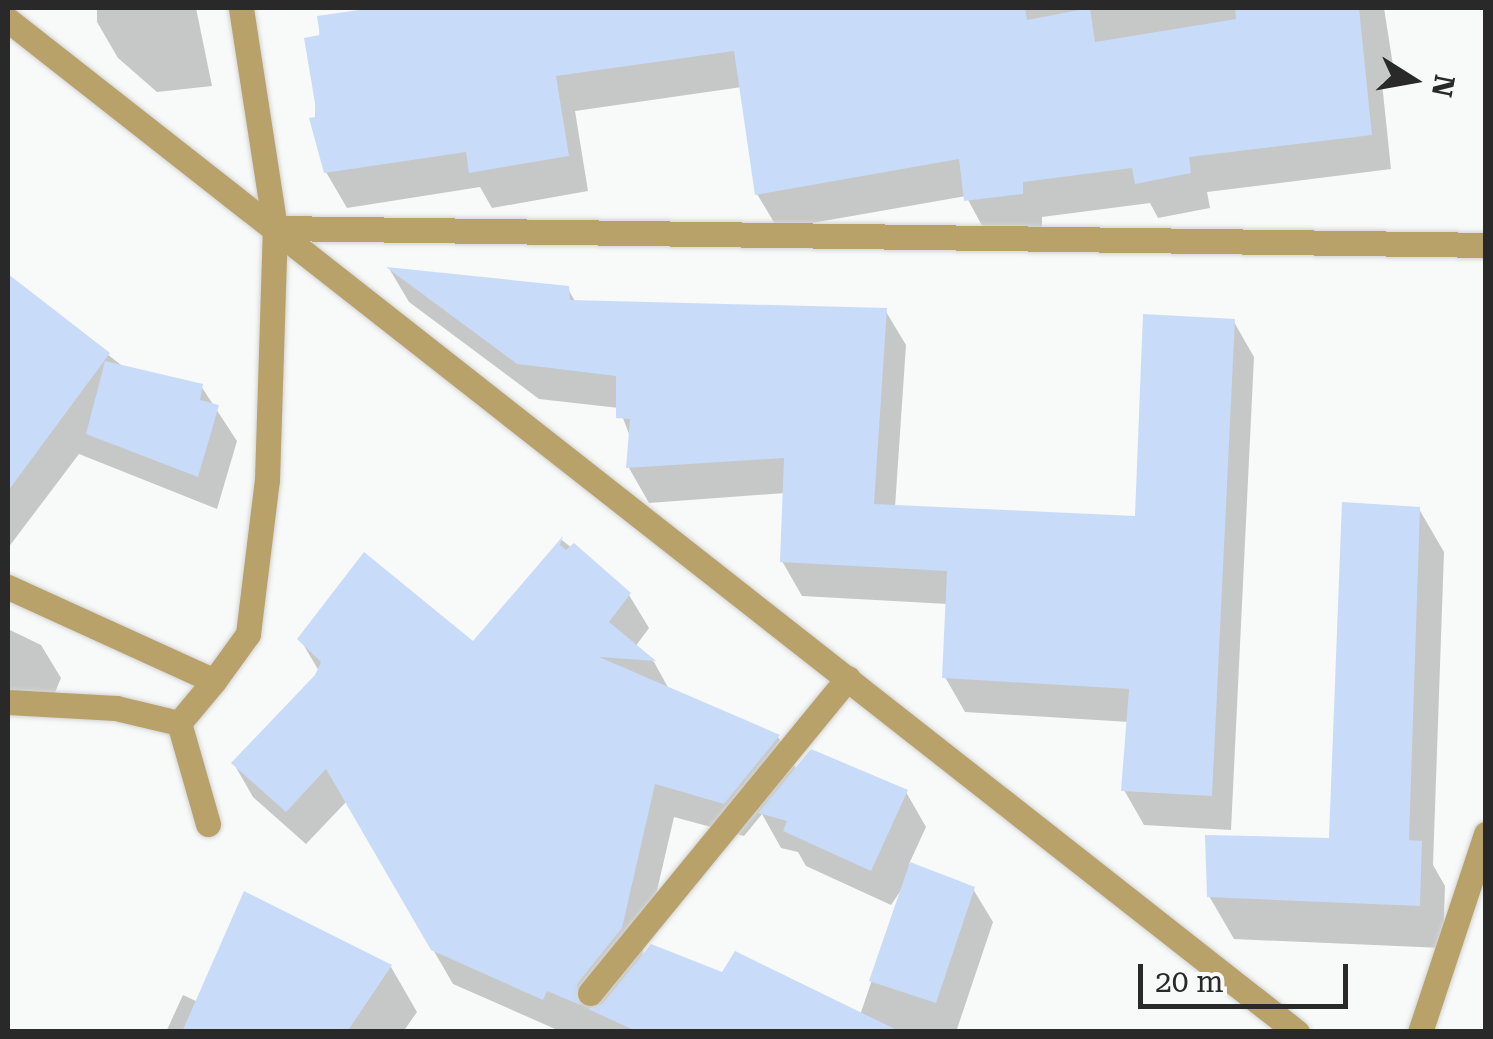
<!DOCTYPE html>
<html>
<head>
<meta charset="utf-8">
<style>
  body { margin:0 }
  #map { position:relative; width:1493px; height:1039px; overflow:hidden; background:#f8f9f9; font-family:"Roboto Serif",serif }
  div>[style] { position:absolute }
  .shadow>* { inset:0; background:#0003 }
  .building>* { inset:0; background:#c8dbf8 }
  .roads { filter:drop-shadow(0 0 2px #d3d4d4) drop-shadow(0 0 2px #d3d4d4) }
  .street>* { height:25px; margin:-12.5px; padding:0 12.5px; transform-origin:12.5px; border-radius:12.5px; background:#b9a16a }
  span { translate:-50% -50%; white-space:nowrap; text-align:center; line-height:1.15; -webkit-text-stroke:9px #f8f9f9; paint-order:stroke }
  .frame { position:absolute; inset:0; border:10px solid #29292a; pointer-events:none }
  .north { position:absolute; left:1363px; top:30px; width:100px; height:100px; -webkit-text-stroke:8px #f8f9f9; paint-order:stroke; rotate:101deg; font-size:28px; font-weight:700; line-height:40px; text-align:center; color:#29292a }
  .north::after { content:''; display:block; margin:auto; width:35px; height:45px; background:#29292a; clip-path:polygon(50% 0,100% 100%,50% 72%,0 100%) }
  .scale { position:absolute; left:1138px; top:964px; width:210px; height:45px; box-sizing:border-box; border:5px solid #29292a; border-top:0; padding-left:12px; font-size:30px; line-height:35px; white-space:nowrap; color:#29292a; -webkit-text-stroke:8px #f8f9f9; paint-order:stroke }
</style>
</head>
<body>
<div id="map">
  <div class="shadow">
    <div style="clip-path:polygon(97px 8px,196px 8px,212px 86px,157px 92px,118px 58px,97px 22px)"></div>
    <div style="clip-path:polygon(390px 8px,423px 13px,459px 8px,1384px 8px,1395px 78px,1382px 83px,1391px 169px,1207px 192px,1210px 208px,1158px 218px,1150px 203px,1042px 217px,1042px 229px,987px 235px,966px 196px,778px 229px,757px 194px,742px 87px,575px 111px,588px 191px,492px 208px,480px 187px,347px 208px,326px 172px,317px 119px,320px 18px)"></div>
    <div style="clip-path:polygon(390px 270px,568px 289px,576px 303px,885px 310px,906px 345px,895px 507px,1138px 518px,1234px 322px,1254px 357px,1231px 830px,1144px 825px,1124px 790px,1129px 722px,965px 712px,945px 677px,948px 604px,802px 596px,782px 561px,785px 493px,649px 503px,629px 468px,631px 439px,619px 408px,539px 399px,409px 302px)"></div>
    <div style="clip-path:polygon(8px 277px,125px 368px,201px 386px,237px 441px,217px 509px,79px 454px,8px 548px)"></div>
    <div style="clip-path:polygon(1419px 509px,1444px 552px,1433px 865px,1445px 886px,1443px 948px,1234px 939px,1209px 896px,1331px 841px)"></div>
    <div style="clip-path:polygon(evenodd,562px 540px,629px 595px,649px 628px,635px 647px,654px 662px,670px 691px,778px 737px,797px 770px,906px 792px,926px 827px,909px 864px,973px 889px,993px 922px,956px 1032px,562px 1032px,453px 984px,347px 801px,306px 844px,253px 797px,234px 764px,319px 671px,300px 639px,473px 645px,562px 540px,762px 814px,781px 848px,798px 852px,806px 866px,891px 905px,905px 884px,860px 1015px,641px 960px,674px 817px,744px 836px,762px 814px)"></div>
    <div style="clip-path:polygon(8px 629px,41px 645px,61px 678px,46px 714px,8px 700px)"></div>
    <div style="clip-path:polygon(391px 967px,417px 1012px,403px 1032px,166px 1032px,183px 995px,198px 1002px)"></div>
  </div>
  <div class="building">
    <div style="clip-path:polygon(373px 8px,1025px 8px,1027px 20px,1090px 8px,1095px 42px,1236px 19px,1235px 8px,1359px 8px,1372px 135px,1189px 157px,1191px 173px,1135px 184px,1132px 168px,1023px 182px,1023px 194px,964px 201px,959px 159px,755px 195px,734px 51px,556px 76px,569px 156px,469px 173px,466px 152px,324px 173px,309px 118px,315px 117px,315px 103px,304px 38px,320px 35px,317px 16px)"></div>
    <div style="clip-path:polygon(386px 267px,569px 286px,570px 300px,887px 308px,874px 504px,1135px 516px,1143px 314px,1235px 319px,1212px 796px,1121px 791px,1129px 689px,942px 678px,947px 571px,780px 562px,784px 458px,626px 468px,630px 419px,616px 418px,616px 376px,517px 364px)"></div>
    <div style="clip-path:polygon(8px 274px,110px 353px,8px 491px)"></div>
    <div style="clip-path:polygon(105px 361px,203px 384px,200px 400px,219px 405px,198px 477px,86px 434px)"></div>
    <div style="clip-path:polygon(1342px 502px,1420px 507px,1409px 840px,1422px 841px,1420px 906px,1207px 897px,1205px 835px,1329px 838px)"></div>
    <div style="clip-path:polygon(563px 536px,560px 545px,566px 550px,574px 543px,631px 593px,609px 622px,656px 661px,599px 657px,780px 735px,724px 804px,655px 784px,622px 928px,577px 984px,580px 1005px,547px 991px,543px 1000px,431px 950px,326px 769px,286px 812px,231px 763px,315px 675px,321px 662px,297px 639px,364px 552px,473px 641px)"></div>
    <div style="clip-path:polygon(811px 749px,908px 790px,871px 871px,783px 831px,787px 821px,758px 813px)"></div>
    <div style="clip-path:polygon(910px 862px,975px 887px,936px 1003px,869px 981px)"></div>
    <div style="clip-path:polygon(244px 891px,392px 965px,347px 1032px,182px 1032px)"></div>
    <div style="clip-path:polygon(651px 944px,722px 972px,735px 951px,901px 1032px,638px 1032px,588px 1009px,603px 1003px)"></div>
  </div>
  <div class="roads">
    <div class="street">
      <div style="left:8px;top:20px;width:1639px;rotate:38.14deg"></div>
      <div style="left:275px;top:228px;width:1211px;rotate:0.8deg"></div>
      <div style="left:8px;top:587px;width:226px;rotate:24.5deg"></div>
      <div style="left:214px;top:681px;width:58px;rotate:-54.1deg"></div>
      <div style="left:248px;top:634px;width:155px;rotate:-83deg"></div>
      <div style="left:267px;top:480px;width:252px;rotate:-88.2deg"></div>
      <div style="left:275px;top:228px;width:223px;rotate:-98.8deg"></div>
      <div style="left:8px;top:702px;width:108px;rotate:3.2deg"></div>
      <div style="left:116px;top:708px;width:65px;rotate:13.4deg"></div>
      <div style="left:208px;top:824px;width:105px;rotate:-106deg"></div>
      <div style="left:179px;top:723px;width:55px;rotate:-50.2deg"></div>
      <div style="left:590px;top:993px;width:407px;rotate:-50.7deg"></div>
      <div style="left:1420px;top:1032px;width:209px;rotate:-71.6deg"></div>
    </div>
  </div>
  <div class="frame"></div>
  <div class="north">N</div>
  <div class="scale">20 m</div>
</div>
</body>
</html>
